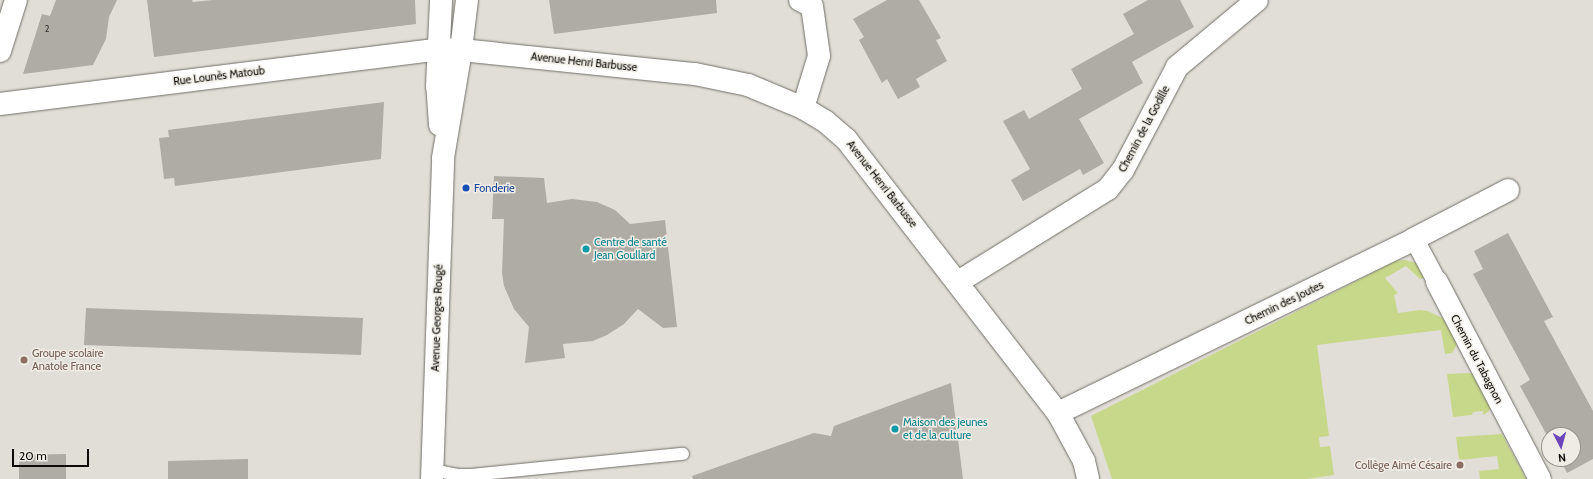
<!DOCTYPE html>
<html>
<head>
<meta charset="utf-8">
<style>
  body { margin:0 }
  #map { position:relative; width:1593px; height:479px; overflow:hidden; background:#e1ded7; font-family:Cabin,sans-serif }
  div>[style] { position:absolute }
  .green>* { inset:0; background:#c8d88b }
  .building>* { inset:0; background:#aeaca5 }
  .roads { filter:drop-shadow(0 0 1px #716f69) drop-shadow(0 0 1px #716f69) }
  .service>* { height:12px; margin:-6px; padding:0 6px; transform-origin:6px; border-radius:6px; background:#fff }
  .pedestrian>* { height:19px; margin:-9.5px; padding:0 9.5px; transform-origin:9.5px; border-radius:9.5px; background:#fff }
  .minor>* { height:22px; margin:-11px; padding:0 11px; transform-origin:11px; border-radius:11px; background:#fff }
  .tertiary>* { height:22px; margin:-11px; padding:0 11px; transform-origin:11px; border-radius:11px; background:#fff }
  .dots>* { width:11px; height:11px; translate:-50% -50%; box-sizing:border-box; border:2px solid #eeece4; border-radius:50% }
  span { translate:-50% -50%; white-space:nowrap; text-align:center; line-height:1.15; -webkit-text-stroke:3px #eeece4; paint-order:stroke }
  .number-label { font-size:9px; color:#343330 }
  .number-label span { -webkit-text-stroke-width:0 }
  .street-label { font-size:11px; color:#0c0b09 }
  .transit-label { font-size:11px; color:#164399 }
  .left { translate:0 -50%; text-align:left }
  .culture-label { font-size:11px; color:#0d838f }
  .education-label { font-size:11px; color:#785e54 }
  .right { translate:-100% -50%; text-align:right }
  .north { position:absolute; left:1541px; top:427px; width:40px; height:40px; box-sizing:border-box; background:#eeece4; border:1px solid #94928c; border-radius:50%; rotate:174deg; font-size:11px; font-weight:700; line-height:16px; text-align:center; color:#0c0b09 }
  .north::after { content:''; display:block; margin:auto; width:14px; height:18px; background:#6c44bc; clip-path:polygon(50% 0,100% 100%,50% 72%,0 100%) }
  .scale { position:absolute; left:12px; top:449px; width:77px; height:18px; box-sizing:border-box; border:2px solid #0c0b09; border-top:0; padding-left:5px; font-size:12px; line-height:14px; white-space:nowrap; color:#0c0b09; -webkit-text-stroke:3px #eeece4; paint-order:stroke }
</style>
</head>
<body>
<div id="map">
  <div class="green">
    <div style="clip-path:polygon(1405px 260px,1416px 263px,1428px 276px,1420px 279px,1406px 266px,1385px 278px,1398px 293px,1394px 295px,1398px 313px,1420px 310px,1428px 311px,1444px 319px,1454px 331px,1457px 339px,1456px 346px,1452px 353px,1445px 354px,1441px 330px,1317px 345px,1329px 436px,1319px 437px,1320px 447px,1330px 446px,1334px 475px,1306px 479px,1112px 479px,1091px 416px,1396px 261px)"></div>
    <div style="clip-path:polygon(1469px 373px,1477px 375px,1493px 405px,1488px 412px,1483px 415px,1483px 411px,1473px 412px,1472px 415px,1453px 417px,1447px 374px)"></div>
    <div style="clip-path:polygon(1502px 434px,1526px 479px,1480px 479px,1479px 471px,1499px 469px,1497px 456px,1459px 460px,1456px 437px)"></div>
  </div>
  <div class="building">
    <div style="clip-path:polygon(56px 0,117px 0,109px 17px,106px 39px,93px 65px,23px 74px,42px 14px,50px 16px)"></div>
    <div style="clip-path:polygon(147px 0,192px 0,193px 2px,213px 0,415px 0,416px 24px,154px 57px)"></div>
    <div style="clip-path:polygon(549px 0,716px 0,717px 13px,554px 34px)"></div>
    <div style="clip-path:polygon(887px 0,919px 0,941px 38px,936px 40px,947px 61px,916px 79px,920px 87px,898px 99px,887px 79px,882px 83px,859px 40px,864px 37px,853px 19px)"></div>
    <div style="clip-path:polygon(1148px 0,1180px 0,1194px 27px,1132px 62px,1143px 83px,1079px 119px,1104px 163px,1083px 175px,1080px 169px,1023px 201px,1011px 180px,1030px 169px,1003px 121px,1024px 110px,1029px 119px,1082px 89px,1071px 69px,1134px 34px,1123px 14px)"></div>
    <div style="clip-path:polygon(384px 102px,381px 159px,175px 186px,174px 178px,164px 179px,159px 138px,169px 137px,168px 130px)"></div>
    <div style="clip-path:polygon(494px 176px,544px 178px,547px 203px,572px 199px,597px 202px,615px 210px,630px 224px,665px 220px,677px 327px,663px 328px,638px 309px,624px 324px,607px 335px,593px 341px,563px 344px,565px 358px,525px 363px,529px 327px,514px 309px,504px 286px,502px 273px,504px 219px,492px 219px)"></div>
    <div style="clip-path:polygon(1508px 233px,1553px 317px,1544px 321px,1593px 411px,1593px 459px,1567px 473px,1560px 459px,1573px 459px,1573px 435px,1549px 435px,1549px 439px,1520px 386px,1530px 380px,1473px 274px,1483px 269px,1474px 251px)"></div>
    <div style="clip-path:polygon(86px 308px,363px 318px,361px 355px,84px 345px)"></div>
    <div style="clip-path:polygon(951px 383px,963px 479px,693px 479px,692px 476px,814px 433px,831px 436px,834px 426px)"></div>
    <div style="clip-path:polygon(66px 454px,66px 479px,19px 479px,19px 455px)"></div>
    <div style="clip-path:polygon(248px 459px,248px 479px,168px 479px,168px 461px)"></div>
  </div>
  <div class="roads">
    <div class="service">
      <div style="left:432px;top:470px;width:26px;rotate:11deg"></div>
      <div style="left:458px;top:475px;width:13px"></div>
      <div style="left:471px;top:475px;width:213px;rotate:-5.7deg"></div>
    </div>
    <div class="pedestrian">
      <div style="left:1414px;top:239px;width:49px;rotate:61.9deg"></div>
    </div>
    <div class="minor">
      <div style="left:800px;top:0;width:13px;rotate:27deg"></div>
      <div style="left:812px;top:6px;width:50px;rotate:82deg"></div>
      <div style="left:819px;top:56px;width:54px;rotate:107.1deg"></div>
      <div style="left:0;top:51px;width:53px;rotate:-72.6deg"></div>
      <div style="left:0;top:104px;width:442px;rotate:-7.1deg"></div>
      <div style="left:439px;top:49px;width:22px;rotate:3deg"></div>
      <div style="left:461px;top:50px;width:235px;rotate:5.9deg"></div>
      <div style="left:695px;top:74px;width:54px;rotate:11.7deg"></div>
      <div style="left:748px;top:85px;width:60px;rotate:22.7deg"></div>
      <div style="left:803px;top:108px;width:26px;rotate:31deg"></div>
      <div style="left:825px;top:121px;width:28px;rotate:41deg"></div>
      <div style="left:846px;top:139px;width:346px;rotate:52.3deg"></div>
      <div style="left:1058px;top:413px;width:55px;rotate:61.6deg"></div>
      <div style="left:1084px;top:461px;width:18px;rotate:77deg"></div>
      <div style="left:958px;top:282px;width:176px;rotate:-31.8deg"></div>
      <div style="left:1108px;top:189px;width:24px;rotate:-52deg"></div>
      <div style="left:1123px;top:170px;width:116px;rotate:-62.3deg"></div>
      <div style="left:1177px;top:67px;width:104px;rotate:-39.9deg"></div>
      <div style="left:1437px;top:282px;width:222px;rotate:62.4deg"></div>
      <div style="left:1058px;top:413px;width:396px;rotate:-26deg"></div>
      <div style="left:1414px;top:239px;width:106px;rotate:-27.5deg"></div>
    </div>
    <div class="tertiary">
      <div style="left:440px;top:125px;width:39px;rotate:-94deg"></div>
      <div style="left:437px;top:86px;width:86px;rotate:-87.3deg"></div>
      <div style="left:432px;top:479px;width:321px;rotate:-88deg"></div>
      <div style="left:443px;top:158px;width:109px;rotate:-80.5deg"></div>
      <div style="left:461px;top:50px;width:50px;rotate:-83.2deg"></div>
    </div>
  </div>
  <div class="dots">
    <div style="left:466px;top:188px;background:#1a4fb4"></div>
    <div style="left:586px;top:249px;background:#0f9aa8"></div>
    <div style="left:24px;top:360px;background:#8d6e63"></div>
    <div style="left:895px;top:429px;background:#0f9aa8"></div>
    <div style="left:1460px;top:465px;background:#8d6e63"></div>
  </div>
  <div class="number-label">
    <span style="left:47px;top:29px">2</span>
  </div>
  <div class="street-label">
    <span style="left:584px;top:62px;rotate:6deg">Avenue Henri Barbusse</span>
    <span style="left:219px;top:76px;rotate:-7deg">Rue Lounès Matoub</span>
    <span style="left:1144px;top:129px;rotate:-62deg">Chemin de la Godille</span>
    <span style="left:882px;top:184px;rotate:52deg">Avenue Henri Barbusse</span>
    <span style="left:1284px;top:303px;rotate:-26deg">Chemin des Joutes</span>
    <span style="left:437px;top:318px;rotate:-88deg">Avenue Georges Rougé</span>
    <span style="left:1477px;top:359px;rotate:62deg">Chemin du Tabagnon</span>
  </div>
  <div class="transit-label">
    <span class="left" style="left:474px;top:188px">Fonderie</span>
  </div>
  <div class="culture-label">
    <span class="left" style="left:594px;top:249px">Centre de santé<br>Jean Goullard</span>
    <span class="left" style="left:903px;top:429px">Maison des jeunes<br>et de la culture</span>
  </div>
  <div class="education-label">
    <span class="left" style="left:32px;top:360px">Groupe scolaire<br>Anatole France</span>
    <span class="right" style="left:1452px;top:465px">Collège Aimé Césaire</span>
  </div>
  <div class="north">N</div>
  <div class="scale">20 m</div>
</div>
</body>
</html>
